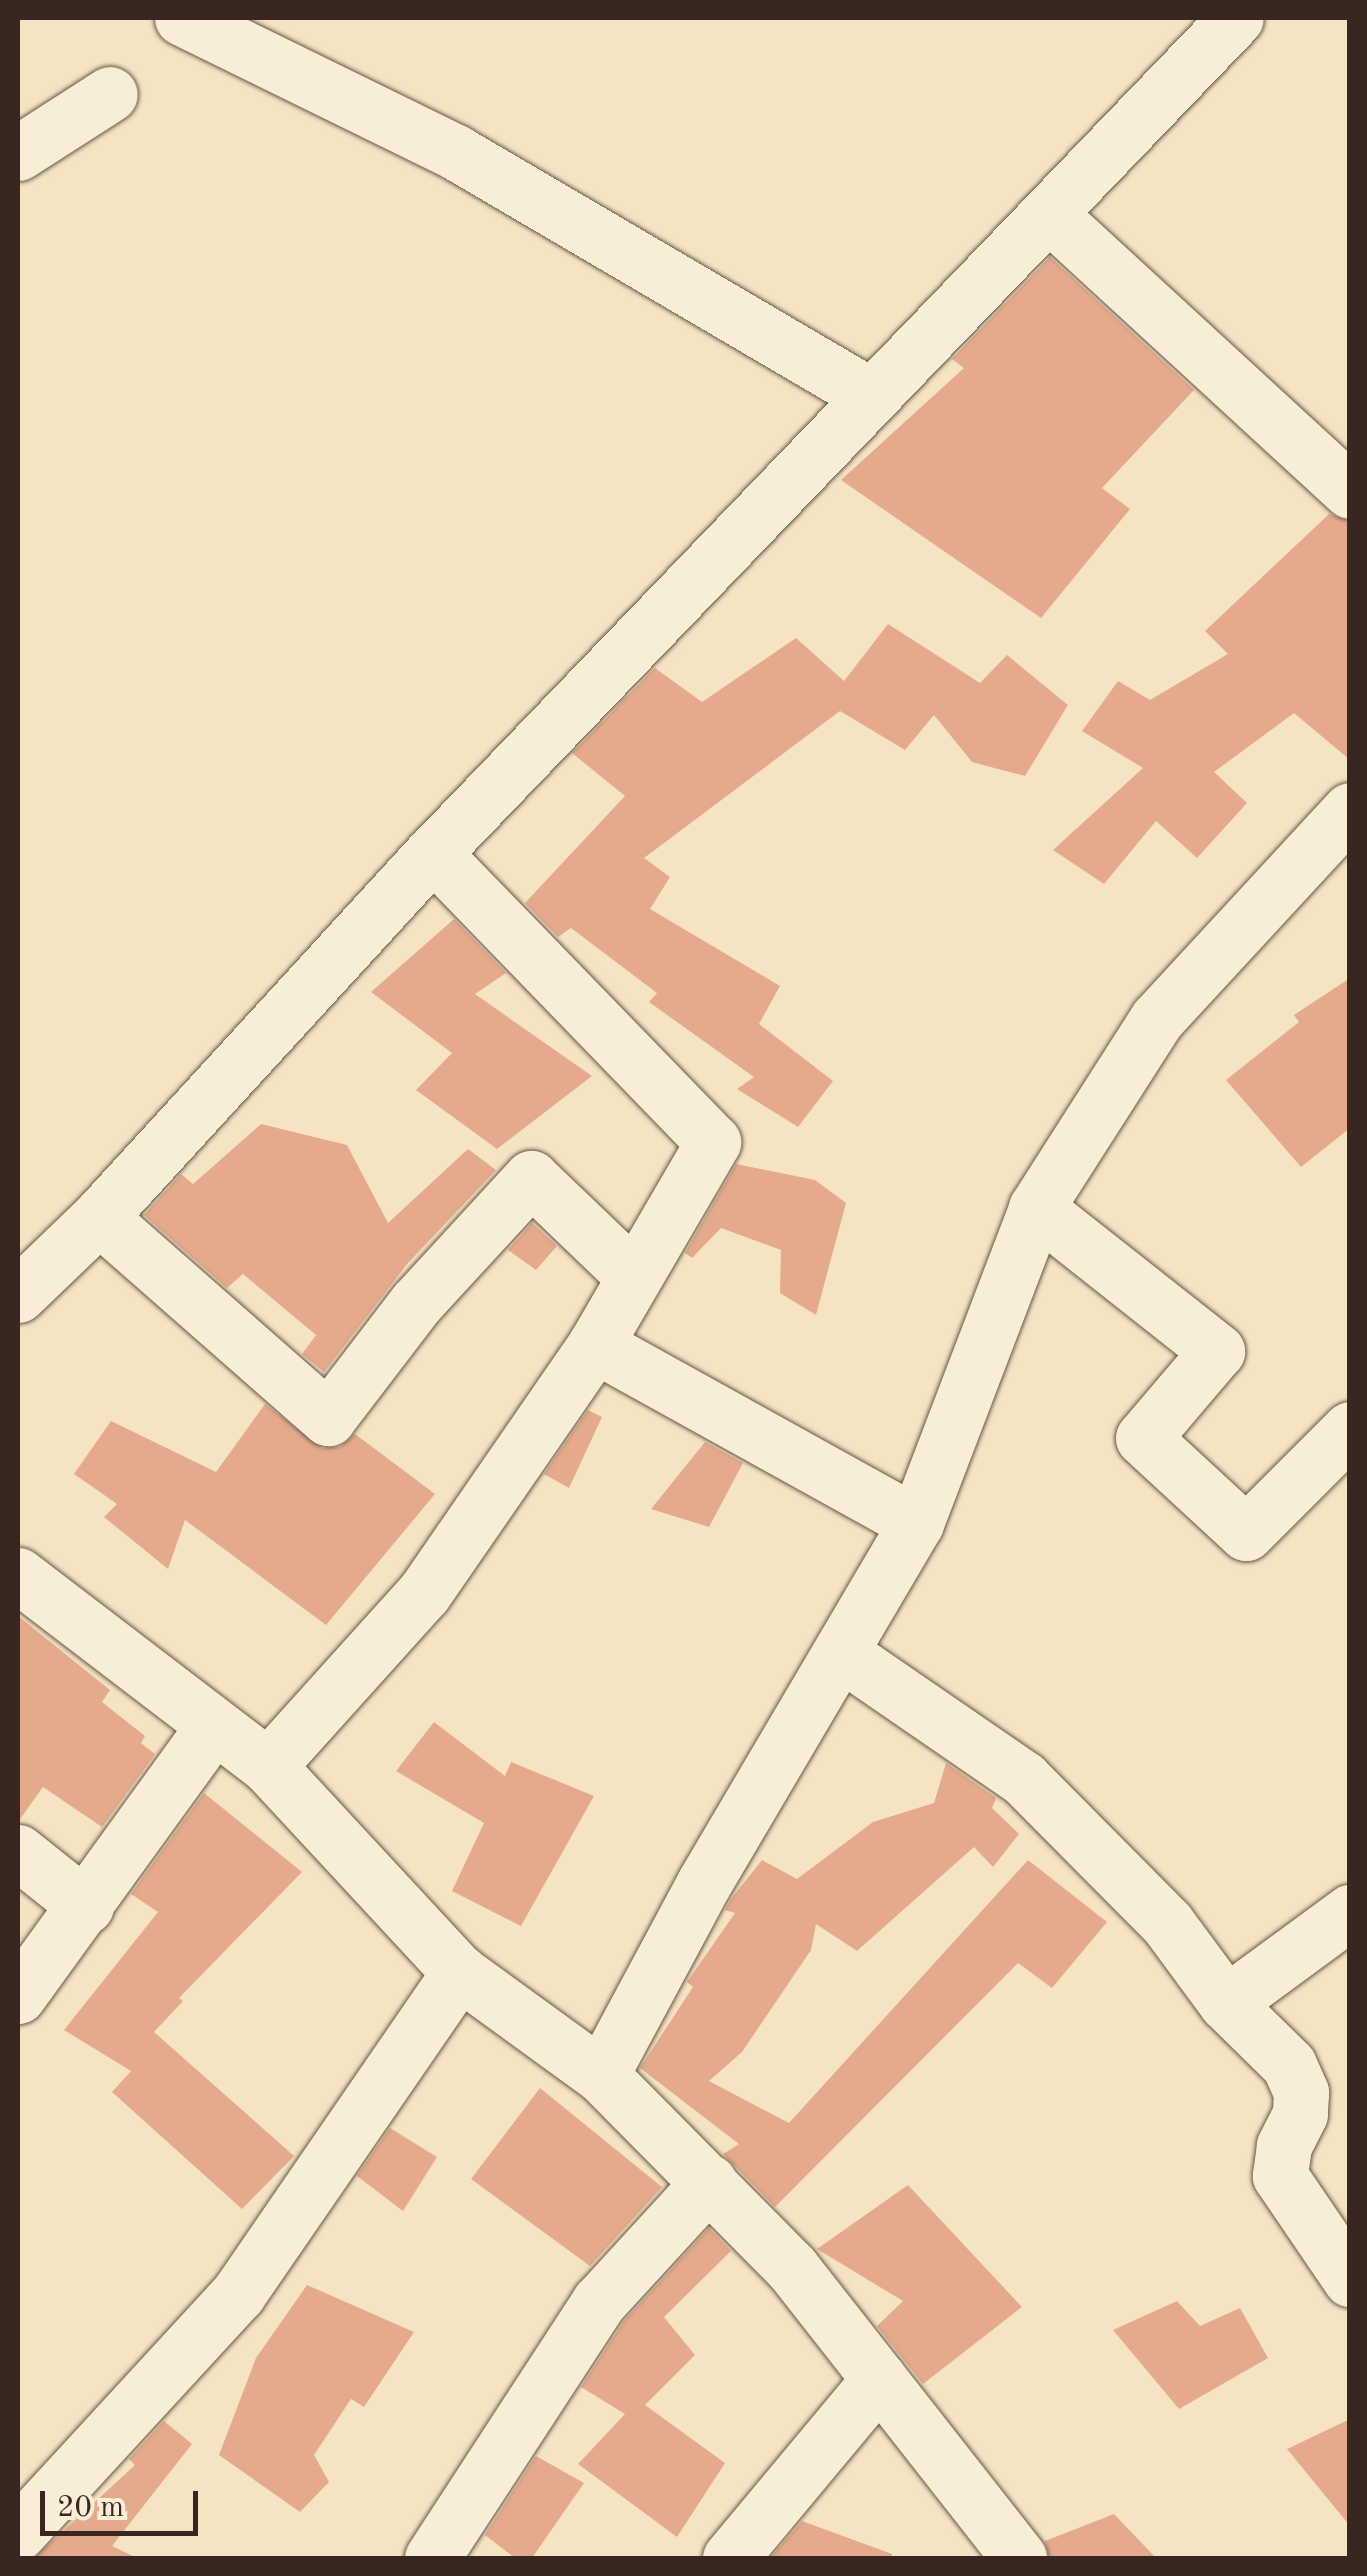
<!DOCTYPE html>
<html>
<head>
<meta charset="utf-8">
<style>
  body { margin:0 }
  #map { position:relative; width:1367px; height:2576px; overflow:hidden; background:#f5e4c2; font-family:"Old Standard TT",serif }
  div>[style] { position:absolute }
  .building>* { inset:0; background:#e5aa8c }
  .roads { filter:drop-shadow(0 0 2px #675648) drop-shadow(0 0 2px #675648) }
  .minor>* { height:55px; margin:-27.5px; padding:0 27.5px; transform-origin:27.5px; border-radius:27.5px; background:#f8edd7 }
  span { translate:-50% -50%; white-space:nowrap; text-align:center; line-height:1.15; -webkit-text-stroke:8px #f8edd7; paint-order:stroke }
  .frame { position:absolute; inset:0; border:20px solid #382720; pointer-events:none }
  .scale { position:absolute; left:40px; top:2491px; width:158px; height:45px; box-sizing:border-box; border:5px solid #382720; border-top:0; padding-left:12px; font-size:30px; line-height:35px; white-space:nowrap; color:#382720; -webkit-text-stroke:8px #f8edd7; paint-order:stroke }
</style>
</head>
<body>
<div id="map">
  <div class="building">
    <div style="clip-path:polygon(1050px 257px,1194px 390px,1102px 488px,1130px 509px,1041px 618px,841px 480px,964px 368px,952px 359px)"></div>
    <div style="clip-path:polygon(1329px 514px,1350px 521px,1350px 760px,1294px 713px,1214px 772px,1247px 803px,1197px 858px,1156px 821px,1104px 884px,1053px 850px,1143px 768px,1082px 731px,1118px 681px,1150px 700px,1228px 654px,1205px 631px)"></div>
    <div style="clip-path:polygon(888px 624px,980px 683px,1007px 655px,1068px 705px,1025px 776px,972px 762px,934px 715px,905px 750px,840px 711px,644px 858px,670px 877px,650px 909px,780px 986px,759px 1024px,833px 1081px,798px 1127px,737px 1089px,754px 1077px,649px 1002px,657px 993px,571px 928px,558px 937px,525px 903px,625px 796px,572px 753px,655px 668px,702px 702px,796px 638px,844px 681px)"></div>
    <div style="clip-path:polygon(454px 919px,506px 973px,475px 994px,592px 1076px,497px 1149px,416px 1090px,452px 1053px,371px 992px)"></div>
    <div style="clip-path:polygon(1350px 978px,1350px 1128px,1301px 1167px,1226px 1080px,1299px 1022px,1294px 1015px)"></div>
    <div style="clip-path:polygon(261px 1124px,347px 1145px,388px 1223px,468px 1149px,496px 1170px,407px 1264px,324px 1372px,302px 1354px,316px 1335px,243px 1274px,227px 1288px,144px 1215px,181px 1174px,193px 1184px)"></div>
    <div style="clip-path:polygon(736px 1164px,815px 1180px,846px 1203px,816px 1315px,780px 1293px,781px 1250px,721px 1228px,692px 1258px,685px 1253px)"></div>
    <div style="clip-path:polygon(532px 1223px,557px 1246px,536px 1270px,508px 1250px)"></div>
    <div style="clip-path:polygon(265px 1404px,322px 1448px,340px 1447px,355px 1434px,435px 1494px,326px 1625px,185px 1520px,168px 1569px,104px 1517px,117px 1504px,74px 1474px,111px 1421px,216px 1472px)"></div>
    <div style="clip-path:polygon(588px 1410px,602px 1417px,569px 1488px,544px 1474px)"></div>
    <div style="clip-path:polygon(705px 1442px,743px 1463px,709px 1527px,651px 1509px)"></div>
    <div style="clip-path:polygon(18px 1616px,110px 1690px,102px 1702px,145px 1736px,141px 1743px,155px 1754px,102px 1827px,43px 1787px,18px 1822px)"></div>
    <div style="clip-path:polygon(434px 1722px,505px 1776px,511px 1762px,594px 1796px,521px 1926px,452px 1891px,484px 1823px,396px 1771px)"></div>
    <div style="clip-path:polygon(946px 1763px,996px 1798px,992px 1808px,1019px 1834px,993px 1867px,974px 1847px,857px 1951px,816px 1924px,811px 1950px,742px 2052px,709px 2081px,789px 2123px,1028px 1860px,1107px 1922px,1052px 1988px,1018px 1963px,775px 2207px,723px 2154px,739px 2144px,640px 2068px,693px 1987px,687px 1982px,735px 1913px,725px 1910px,731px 1899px,762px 1860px,797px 1879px,873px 1822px,934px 1803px)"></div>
    <div style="clip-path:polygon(204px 1793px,302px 1872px,179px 1998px,183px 2001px,154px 2032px,294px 2156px,242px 2209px,112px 2092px,131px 2071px,64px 2030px,158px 1912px,131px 1894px)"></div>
    <div style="clip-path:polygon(540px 2088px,662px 2187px,590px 2266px,471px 2179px)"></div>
    <div style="clip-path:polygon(390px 2128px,437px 2157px,403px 2211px,357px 2176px)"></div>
    <div style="clip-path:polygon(908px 2185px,1022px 2307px,923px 2384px,877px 2326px,903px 2301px,817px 2249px)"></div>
    <div style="clip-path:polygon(709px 2228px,731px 2251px,664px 2317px,695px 2355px,645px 2405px,725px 2463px,677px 2537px,578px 2464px,625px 2414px,581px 2387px,624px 2321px)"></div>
    <div style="clip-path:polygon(307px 2285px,414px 2332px,364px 2407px,351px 2399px,314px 2455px,329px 2482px,300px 2512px,219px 2455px,256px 2358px)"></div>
    <div style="clip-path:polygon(1177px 2301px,1200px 2326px,1240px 2308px,1268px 2358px,1179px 2409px,1113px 2330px)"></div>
    <div style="clip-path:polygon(1350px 2419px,1350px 2526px,1287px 2449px)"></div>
    <div style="clip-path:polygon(164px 2421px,192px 2444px,112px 2546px,137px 2558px,34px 2558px,135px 2465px,129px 2459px)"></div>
    <div style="clip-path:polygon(536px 2456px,584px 2483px,532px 2558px,515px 2558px,485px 2535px)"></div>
    <div style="clip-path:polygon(1114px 2514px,1156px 2558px,1049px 2558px,1045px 2541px)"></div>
    <div style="clip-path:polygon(802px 2521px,892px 2554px,891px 2558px,770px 2558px)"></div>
  </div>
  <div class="roads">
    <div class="minor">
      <div style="left:182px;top:18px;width:306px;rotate:26.1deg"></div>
      <div style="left:457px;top:153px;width:478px;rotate:30.4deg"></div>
      <div style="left:18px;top:153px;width:109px;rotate:-32.7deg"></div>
      <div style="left:1049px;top:214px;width:409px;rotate:42.6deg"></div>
      <div style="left:1036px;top:1208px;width:231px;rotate:38.3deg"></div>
      <div style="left:1217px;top:1351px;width:114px;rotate:130.4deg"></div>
      <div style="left:1143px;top:1438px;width:140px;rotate:42.7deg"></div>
      <div style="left:1246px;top:1533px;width:147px;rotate:-45deg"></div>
      <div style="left:99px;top:1217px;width:305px;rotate:41.3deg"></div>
      <div style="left:328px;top:1418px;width:145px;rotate:-52.6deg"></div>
      <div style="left:416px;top:1303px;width:170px;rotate:-47.4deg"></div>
      <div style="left:531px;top:1178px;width:140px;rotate:43.8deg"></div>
      <div style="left:18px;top:1295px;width:112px;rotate:-43.9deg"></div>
      <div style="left:99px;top:1217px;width:494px;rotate:-47.5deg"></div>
      <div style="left:433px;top:853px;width:1158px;rotate:-46.12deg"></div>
      <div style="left:595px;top:1345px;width:367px;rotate:29deg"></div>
      <div style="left:18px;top:1575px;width:315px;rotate:37.4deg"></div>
      <div style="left:268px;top:1766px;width:281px;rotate:47.2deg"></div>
      <div style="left:459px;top:1972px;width:175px;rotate:36deg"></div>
      <div style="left:601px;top:2075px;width:272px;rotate:45.3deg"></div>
      <div style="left:792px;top:2268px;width:368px;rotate:51.9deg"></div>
      <div style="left:841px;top:1653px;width:222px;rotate:34.5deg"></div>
      <div style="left:1024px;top:1779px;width:203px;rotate:45.2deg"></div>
      <div style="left:1167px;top:1923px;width:99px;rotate:53.6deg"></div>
      <div style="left:1226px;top:2003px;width:88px;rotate:44.5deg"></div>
      <div style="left:1289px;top:2065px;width:30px;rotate:66deg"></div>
      <div style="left:1301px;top:2092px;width:22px;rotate:93deg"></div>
      <div style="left:1300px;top:2114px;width:36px;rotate:117deg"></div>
      <div style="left:1284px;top:2146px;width:30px;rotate:98deg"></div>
      <div style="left:1280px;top:2176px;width:125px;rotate:55.8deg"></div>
      <div style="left:268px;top:1766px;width:233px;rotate:-48deg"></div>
      <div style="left:424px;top:1593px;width:301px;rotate:-55.4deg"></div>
      <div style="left:595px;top:1345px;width:235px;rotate:-59.8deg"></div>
      <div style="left:713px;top:1142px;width:402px;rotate:-134.1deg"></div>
      <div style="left:18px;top:1852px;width:87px;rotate:38.5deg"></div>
      <div style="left:18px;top:1996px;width:332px;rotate:-54.1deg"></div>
      <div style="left:1226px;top:2003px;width:154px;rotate:-36.3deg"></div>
      <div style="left:601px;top:2075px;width:218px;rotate:-61.8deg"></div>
      <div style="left:704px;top:1883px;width:418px;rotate:-59.5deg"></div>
      <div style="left:916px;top:1523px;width:337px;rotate:-69.1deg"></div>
      <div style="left:1036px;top:1208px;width:224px;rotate:-57.4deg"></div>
      <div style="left:1157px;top:1019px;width:284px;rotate:-47.3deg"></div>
      <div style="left:18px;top:2533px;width:325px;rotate:-47.4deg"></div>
      <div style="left:238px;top:2294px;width:391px;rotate:-55.5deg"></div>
      <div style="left:432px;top:2558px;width:306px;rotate:-56.9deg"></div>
      <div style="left:599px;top:2302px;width:163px;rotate:-47.5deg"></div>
      <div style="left:730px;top:2558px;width:233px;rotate:-50.2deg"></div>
    </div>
  </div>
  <div class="frame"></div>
  <div class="scale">20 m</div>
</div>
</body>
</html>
